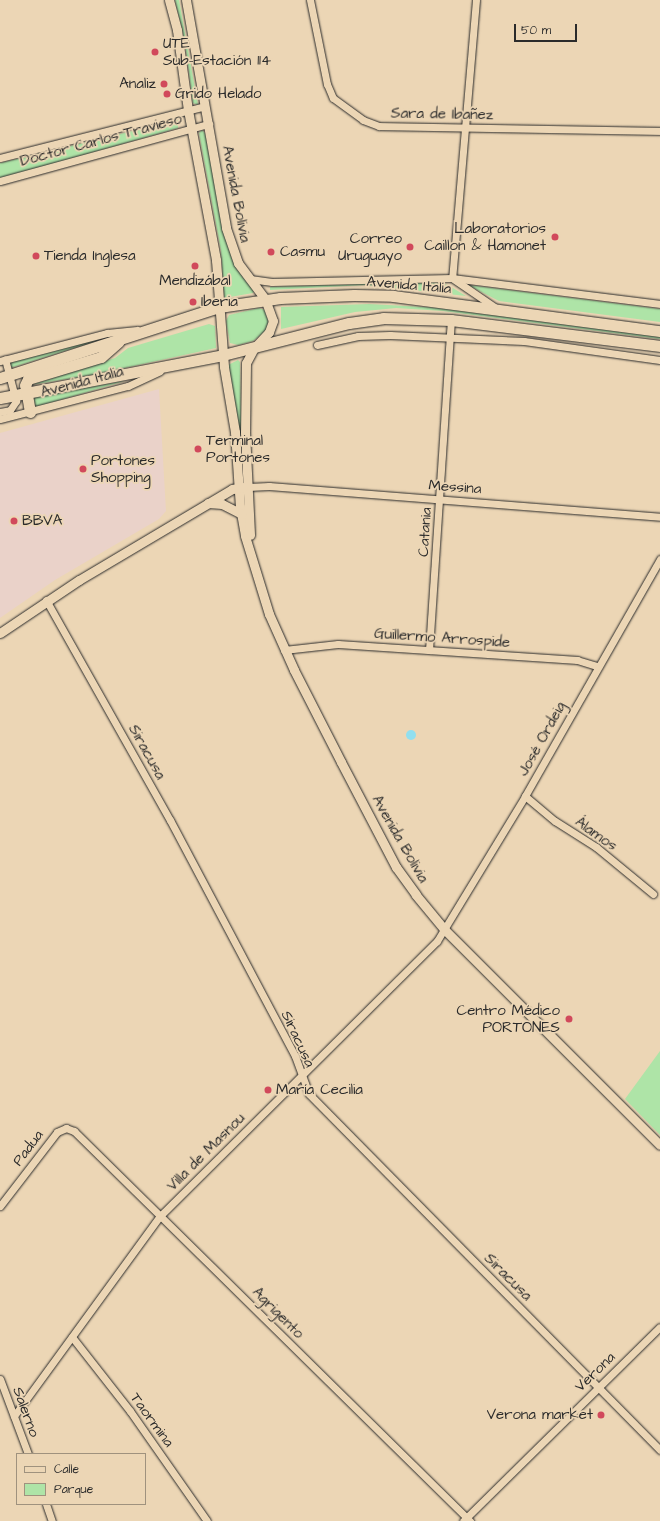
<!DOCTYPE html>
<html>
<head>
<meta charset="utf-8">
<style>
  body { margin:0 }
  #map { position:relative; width:660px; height:1521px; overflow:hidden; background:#ecd6b5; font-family:"Architects Daughter",sans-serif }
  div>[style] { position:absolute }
  .built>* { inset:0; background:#ead2c9 }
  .green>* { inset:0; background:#aee4a7 }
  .water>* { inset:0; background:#91dfef }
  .round { border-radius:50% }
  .roads { filter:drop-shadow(0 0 1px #2b2b2b) drop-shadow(0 0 1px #2b2b2b) }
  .minor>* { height:7px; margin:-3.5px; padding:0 3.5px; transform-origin:3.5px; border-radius:3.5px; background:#ecd6b5 }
  .tertiary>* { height:9px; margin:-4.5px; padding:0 4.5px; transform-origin:4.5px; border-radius:4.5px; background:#ecd6b5 }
  .primary>* { height:11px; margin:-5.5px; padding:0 5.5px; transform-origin:5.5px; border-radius:5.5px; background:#ecd6b5 }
  .dots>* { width:11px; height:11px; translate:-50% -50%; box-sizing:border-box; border:2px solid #ecd6b5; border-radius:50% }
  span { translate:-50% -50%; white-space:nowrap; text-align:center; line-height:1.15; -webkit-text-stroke:3.5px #ecd6b5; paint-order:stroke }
  .poi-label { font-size:15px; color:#2b2b2b }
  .left { translate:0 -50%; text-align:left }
  .right { translate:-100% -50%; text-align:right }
  .street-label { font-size:15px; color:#2b2b2b }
  .legend { position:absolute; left:16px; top:1453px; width:130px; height:52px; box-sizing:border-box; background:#ecd6b5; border:1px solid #9f927e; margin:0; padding:5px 7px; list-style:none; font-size:12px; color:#2b2b2b }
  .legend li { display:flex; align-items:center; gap:8px; height:20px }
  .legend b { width:20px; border:1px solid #9f927e }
  .scale { position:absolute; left:514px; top:24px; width:63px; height:18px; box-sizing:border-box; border:2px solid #2b2b2b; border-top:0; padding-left:5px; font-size:12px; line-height:14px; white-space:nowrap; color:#2b2b2b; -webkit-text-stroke:3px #ecd6b5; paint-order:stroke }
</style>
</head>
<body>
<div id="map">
  <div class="built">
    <div style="clip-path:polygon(159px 389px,166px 511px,159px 519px,55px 580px,0 618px,0 433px)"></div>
  </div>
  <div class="green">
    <div style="clip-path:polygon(175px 0,179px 0,198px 105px,193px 103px,185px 43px)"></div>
    <div style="clip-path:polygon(178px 120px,178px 128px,0 179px,0 163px)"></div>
    <div style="clip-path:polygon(202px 130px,205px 133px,224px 232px,254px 291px,253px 293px,224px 298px,221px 251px,199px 133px)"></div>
    <div style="clip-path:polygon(429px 281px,448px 285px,466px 296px,366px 285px,270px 290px,270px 287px)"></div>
    <div style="clip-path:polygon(468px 285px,660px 309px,660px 322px,499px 301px)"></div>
    <div style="clip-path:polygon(369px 304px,443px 308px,660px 336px,660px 339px,443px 311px,396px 308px,355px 312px,281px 329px,281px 307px)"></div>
    <div style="clip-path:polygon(259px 308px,265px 310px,269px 318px,267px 330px,253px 341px,238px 345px,230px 343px,226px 321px,229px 315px)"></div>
    <div style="clip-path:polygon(209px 324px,215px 326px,216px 348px,97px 374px,31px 385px,115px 358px,128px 348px)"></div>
    <div style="clip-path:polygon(98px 338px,100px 340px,10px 368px,9px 363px)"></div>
    <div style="clip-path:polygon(238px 360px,240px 362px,242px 476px,238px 426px,228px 365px)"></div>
    <div style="clip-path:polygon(125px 381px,36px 407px,31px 395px,72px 389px)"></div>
    <div style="clip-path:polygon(660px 1051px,660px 1135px,625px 1099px)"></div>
  </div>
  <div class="water">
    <div class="round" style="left:406px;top:730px;width:10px;height:10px"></div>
  </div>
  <div class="roads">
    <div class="minor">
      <div style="left:310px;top:0;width:86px;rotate:78.6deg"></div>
      <div style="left:327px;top:84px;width:15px;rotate:67deg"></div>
      <div style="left:333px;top:98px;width:37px;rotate:36deg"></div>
      <div style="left:363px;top:120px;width:17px;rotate:21deg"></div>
      <div style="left:379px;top:126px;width:281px;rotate:1deg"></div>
      <div style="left:476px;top:0;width:279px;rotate:94.9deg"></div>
      <div style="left:452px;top:278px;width:53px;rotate:34.3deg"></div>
      <div style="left:0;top:158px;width:211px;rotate:-14.2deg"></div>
      <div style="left:0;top:181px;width:217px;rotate:-15.3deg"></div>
      <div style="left:250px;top:279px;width:22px;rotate:8deg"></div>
      <div style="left:272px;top:282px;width:180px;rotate:-1.3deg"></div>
      <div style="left:452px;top:278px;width:210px;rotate:7.1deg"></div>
      <div style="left:317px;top:345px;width:42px;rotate:-12.4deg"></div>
      <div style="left:358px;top:336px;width:32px;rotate:-2deg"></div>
      <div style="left:390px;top:335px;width:134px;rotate:2.6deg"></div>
      <div style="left:524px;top:341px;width:137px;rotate:8deg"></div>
      <div style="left:0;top:361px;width:111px;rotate:-14.7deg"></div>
      <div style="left:107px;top:333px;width:30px;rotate:-6deg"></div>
      <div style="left:0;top:412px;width:10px;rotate:-11deg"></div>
      <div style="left:10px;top:410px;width:11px;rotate:-56deg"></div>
      <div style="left:16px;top:401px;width:43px;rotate:-104.7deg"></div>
      <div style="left:0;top:419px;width:132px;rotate:-14.5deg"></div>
      <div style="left:128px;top:386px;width:35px;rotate:-25deg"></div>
      <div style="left:248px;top:487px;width:21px;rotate:-3deg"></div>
      <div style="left:269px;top:486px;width:392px;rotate:4.5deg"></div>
      <div style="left:46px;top:600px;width:253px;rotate:60.6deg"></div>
      <div style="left:170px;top:820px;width:267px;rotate:62.1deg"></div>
      <div style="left:295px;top:1056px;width:40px;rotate:69.8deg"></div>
      <div style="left:309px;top:1094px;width:500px;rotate:45.4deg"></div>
      <div style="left:284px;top:650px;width:54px;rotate:-6.3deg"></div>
      <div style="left:338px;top:644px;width:240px;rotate:3.8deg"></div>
      <div style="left:577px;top:660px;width:21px;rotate:17deg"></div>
      <div style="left:429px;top:650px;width:331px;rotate:-86.2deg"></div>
      <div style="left:525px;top:796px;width:39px;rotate:40deg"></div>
      <div style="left:555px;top:821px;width:49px;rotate:32.4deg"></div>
      <div style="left:596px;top:847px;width:74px;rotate:39.5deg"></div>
      <div style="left:0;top:1206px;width:93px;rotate:-52.4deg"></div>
      <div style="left:57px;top:1132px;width:10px;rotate:-24deg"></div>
      <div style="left:66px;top:1128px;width:9px;rotate:21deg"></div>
      <div style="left:74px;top:1131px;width:556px;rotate:44.56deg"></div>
      <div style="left:72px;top:1337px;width:94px;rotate:51.9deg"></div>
      <div style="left:130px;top:1411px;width:134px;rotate:55deg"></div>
      <div style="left:0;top:1379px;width:80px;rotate:69.5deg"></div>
      <div style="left:14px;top:1416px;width:248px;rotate:-53.9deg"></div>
      <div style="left:160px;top:1216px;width:390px;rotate:-44.8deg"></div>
      <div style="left:437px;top:941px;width:170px;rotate:-58.7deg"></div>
      <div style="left:525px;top:796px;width:273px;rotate:-60.3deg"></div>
      <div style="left:46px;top:1504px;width:18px;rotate:71deg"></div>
      <div style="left:463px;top:1521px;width:276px;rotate:-44.6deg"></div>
    </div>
    <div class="tertiary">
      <div style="left:169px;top:0;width:31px;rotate:75deg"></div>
      <div style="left:177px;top:30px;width:81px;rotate:82.2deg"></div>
      <div style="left:188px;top:110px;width:153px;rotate:79.4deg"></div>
      <div style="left:216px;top:260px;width:107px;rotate:85.7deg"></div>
      <div style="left:224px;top:367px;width:66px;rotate:80.4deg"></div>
      <div style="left:235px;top:432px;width:75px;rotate:86.2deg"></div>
      <div style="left:240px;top:507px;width:29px;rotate:80deg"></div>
      <div style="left:245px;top:536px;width:82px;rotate:72.9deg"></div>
      <div style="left:269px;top:614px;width:61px;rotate:65.9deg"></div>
      <div style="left:294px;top:670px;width:103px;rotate:62.9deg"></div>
      <div style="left:341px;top:762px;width:119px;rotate:62.4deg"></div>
      <div style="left:396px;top:867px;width:34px;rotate:54deg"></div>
      <div style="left:416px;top:895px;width:44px;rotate:50.5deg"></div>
      <div style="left:444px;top:929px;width:305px;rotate:45deg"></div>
      <div style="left:186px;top:0;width:231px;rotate:80deg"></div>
      <div style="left:226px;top:228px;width:37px;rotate:71deg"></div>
      <div style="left:238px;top:263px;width:45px;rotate:53.1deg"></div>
      <div style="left:265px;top:299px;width:23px;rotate:70deg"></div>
      <div style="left:273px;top:321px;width:12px;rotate:110deg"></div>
      <div style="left:269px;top:332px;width:22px;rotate:133deg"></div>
      <div style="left:254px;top:348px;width:17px;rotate:118deg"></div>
      <div style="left:246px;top:363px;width:69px;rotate:90.8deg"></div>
      <div style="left:245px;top:432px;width:103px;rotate:87.2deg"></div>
      <div style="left:208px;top:503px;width:14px;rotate:4deg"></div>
      <div style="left:222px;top:504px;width:22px;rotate:27deg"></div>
      <div style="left:0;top:633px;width:95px;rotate:-33.9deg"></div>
      <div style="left:79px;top:580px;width:178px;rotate:-30.7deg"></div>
      <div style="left:232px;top:489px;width:11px;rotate:-10deg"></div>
    </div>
    <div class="primary">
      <div style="left:0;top:378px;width:230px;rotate:-18deg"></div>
      <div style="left:219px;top:307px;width:62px;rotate:-8.4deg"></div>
      <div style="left:280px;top:298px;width:74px;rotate:-2.3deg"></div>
      <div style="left:354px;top:295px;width:39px;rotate:1deg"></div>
      <div style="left:393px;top:296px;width:269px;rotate:7.5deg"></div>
      <div style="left:0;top:398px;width:227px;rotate:-10.9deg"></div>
      <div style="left:223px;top:355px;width:130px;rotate:-14.3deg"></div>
      <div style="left:349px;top:323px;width:34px;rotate:-8deg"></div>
      <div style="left:383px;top:318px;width:68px;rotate:1.7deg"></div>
      <div style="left:451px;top:320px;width:211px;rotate:7.1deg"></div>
      <div style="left:30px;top:412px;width:27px;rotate:-100deg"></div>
      <div style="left:25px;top:385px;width:7px;rotate:-63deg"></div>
      <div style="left:28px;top:379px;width:76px;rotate:-16.8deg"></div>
      <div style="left:101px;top:357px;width:23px;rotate:-41deg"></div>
    </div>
  </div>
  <div class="dots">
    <div style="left:155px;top:52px;background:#d1495b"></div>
    <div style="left:164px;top:84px;background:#d1495b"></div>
    <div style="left:167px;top:94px;background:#d1495b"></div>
    <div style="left:555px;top:237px;background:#d1495b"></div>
    <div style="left:410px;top:247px;background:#d1495b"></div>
    <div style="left:271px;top:252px;background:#d1495b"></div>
    <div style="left:36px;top:256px;background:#d1495b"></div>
    <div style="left:195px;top:266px;background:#d1495b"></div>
    <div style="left:193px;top:302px;background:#d1495b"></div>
    <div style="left:198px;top:449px;background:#d1495b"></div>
    <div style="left:83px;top:469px;background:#d1495b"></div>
    <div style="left:14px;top:521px;background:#d1495b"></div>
    <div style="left:569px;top:1019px;background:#d1495b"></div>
    <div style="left:268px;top:1090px;background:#d1495b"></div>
    <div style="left:601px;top:1415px;background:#d1495b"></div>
  </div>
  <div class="poi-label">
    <span class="left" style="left:163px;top:52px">UTE<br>Sub-Estación 114</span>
    <span class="right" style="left:156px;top:84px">Analiz</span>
    <span class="left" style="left:175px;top:94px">Grido Helado</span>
    <span class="right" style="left:546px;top:237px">Laboratorios<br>Caillon &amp; Hamonet</span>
    <span class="right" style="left:402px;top:247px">Correo<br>Uruguayo</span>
    <span class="left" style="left:280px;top:252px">Casmu</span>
    <span class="left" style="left:44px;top:256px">Tienda Inglesa</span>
    <span style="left:195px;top:281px">Mendizábal</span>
    <span class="left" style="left:201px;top:302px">Iberia</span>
    <span class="left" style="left:206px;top:449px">Terminal<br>Portones</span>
    <span class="left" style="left:91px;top:469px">Portones<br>Shopping</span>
    <span class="left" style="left:22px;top:521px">BBVA</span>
    <span class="right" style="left:560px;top:1019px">Centro Médico<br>PORTONES</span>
    <span class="left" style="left:276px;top:1090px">María Cecilia</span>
    <span class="right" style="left:593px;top:1415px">Verona market</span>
  </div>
  <div class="street-label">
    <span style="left:442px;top:114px;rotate:1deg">Sara de Ibañez</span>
    <span style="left:101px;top:140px;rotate:-15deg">Doctor Carlos Travieso</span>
    <span style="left:236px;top:194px;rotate:79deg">Avenida Bolivia</span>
    <span style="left:409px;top:285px;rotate:5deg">Avenida Italia</span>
    <span style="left:82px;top:382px;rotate:-15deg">Avenida Italia</span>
    <span style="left:455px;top:487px;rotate:4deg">Messina</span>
    <span style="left:425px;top:532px;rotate:-86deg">Catania</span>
    <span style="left:442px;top:638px;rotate:4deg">Guillermo Arrospide</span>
    <span style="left:542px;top:739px;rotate:-61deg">José Ordeig</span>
    <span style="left:147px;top:752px;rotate:61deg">Siracusa</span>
    <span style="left:596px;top:834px;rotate:35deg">Álamos</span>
    <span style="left:400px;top:839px;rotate:60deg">Avenida Bolivia</span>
    <span style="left:298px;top:1039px;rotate:65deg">Siracusa</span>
    <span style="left:28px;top:1148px;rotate:-53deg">Padua</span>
    <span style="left:206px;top:1152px;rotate:-45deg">Villa de Masnou</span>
    <span style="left:508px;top:1277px;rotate:45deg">Siracusa</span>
    <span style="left:278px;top:1313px;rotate:45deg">Agrigento</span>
    <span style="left:595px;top:1372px;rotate:-44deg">Verona</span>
    <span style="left:26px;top:1412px;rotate:70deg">Salerno</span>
    <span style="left:152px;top:1420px;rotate:54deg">Taormina</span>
  </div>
  <ul class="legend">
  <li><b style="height:5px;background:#ecd6b5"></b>Calle</li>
  <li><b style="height:11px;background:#aee4a7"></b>Parque</li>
  </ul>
  <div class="scale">50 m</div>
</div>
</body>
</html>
